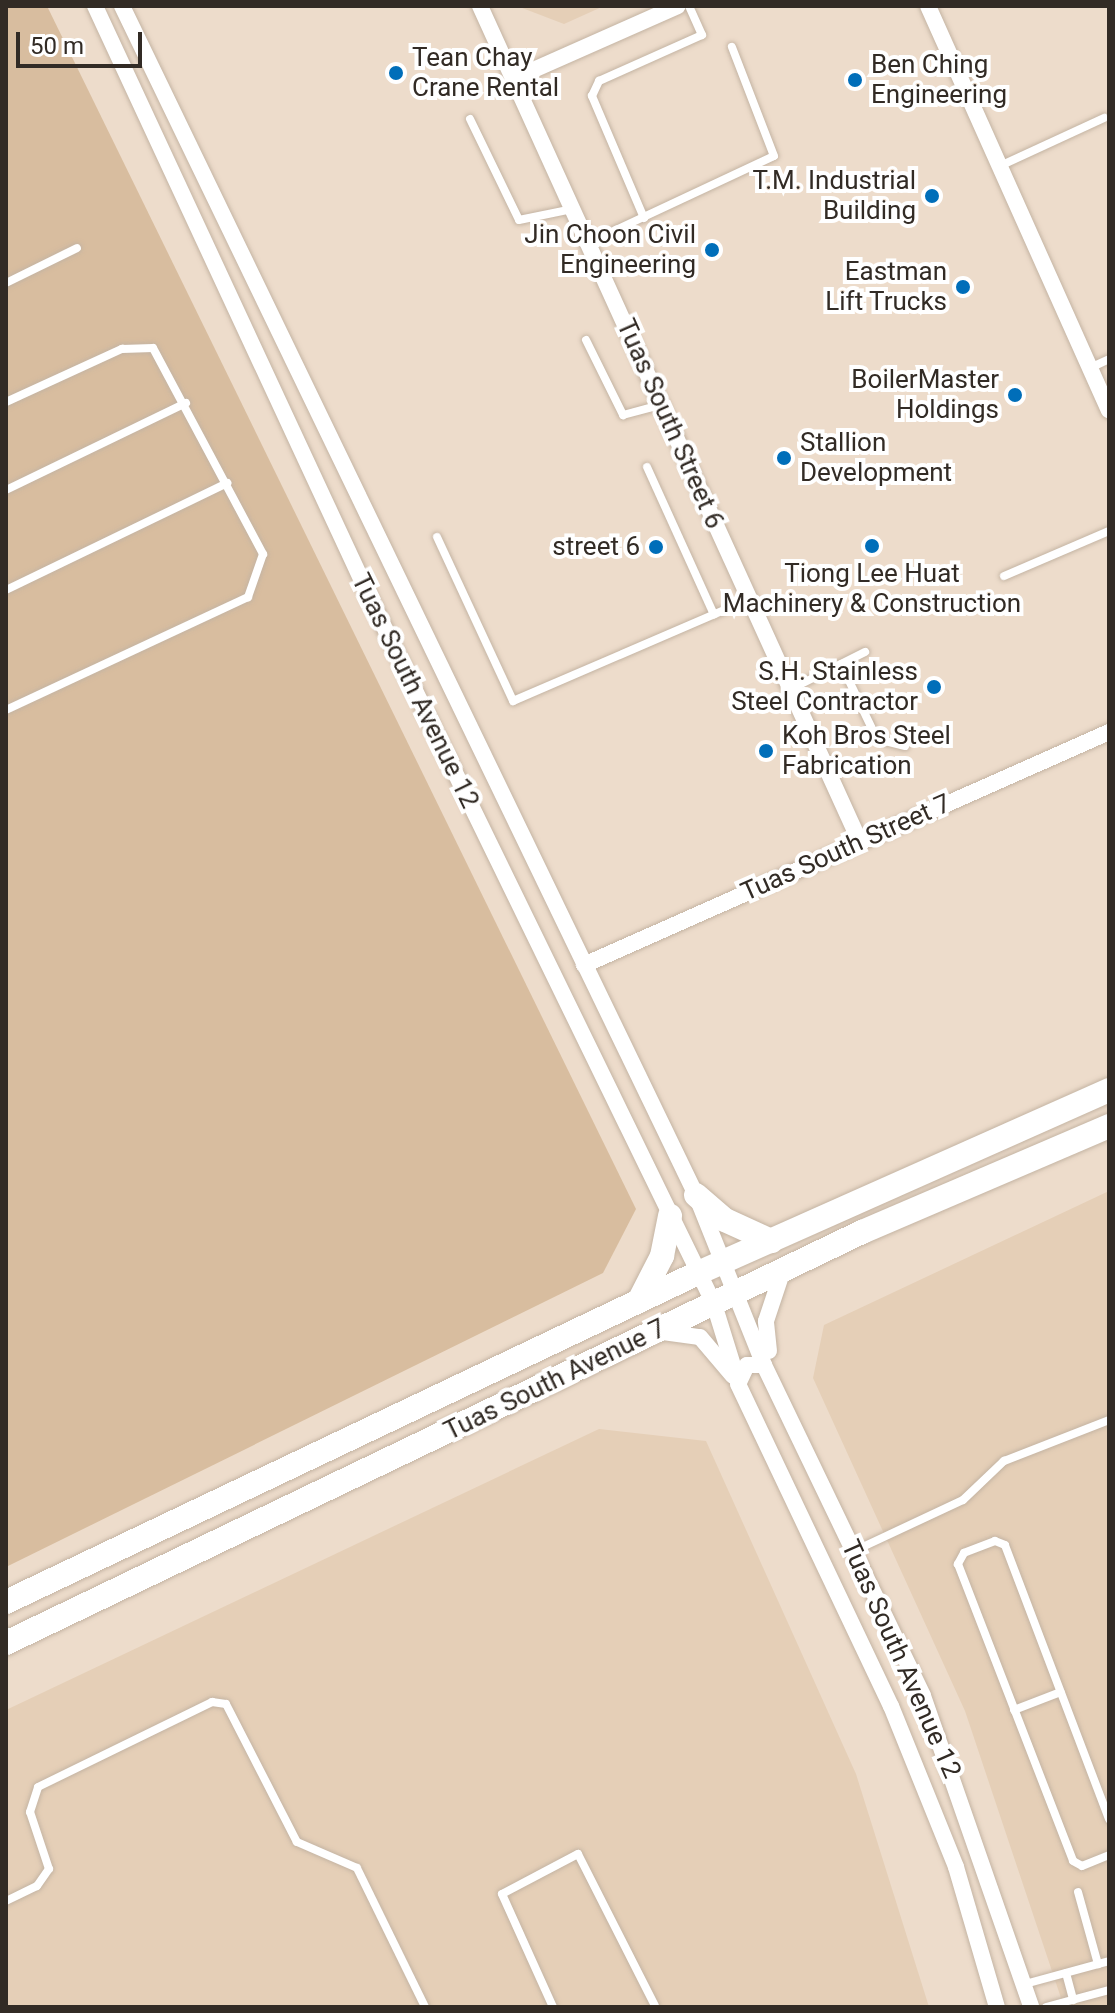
<!DOCTYPE html>
<html>
<head>
<meta charset="utf-8">
<style>
  body { margin:0 }
  #map { position:relative; width:1115px; height:2013px; overflow:hidden; background:#eddccb; font-family:Roboto,sans-serif }
  div>[style] { position:absolute }
  .built>* { inset:0; background:#e5cfb7 }
  .green>* { inset:0; background:#d8bd9f }
  .roads { filter:drop-shadow(0 0 2px #c4b4a3) drop-shadow(0 0 2px #c4b4a3) }
  .lane>* { height:8px; margin:-4px; padding:0 4px; transform-origin:4px; border-radius:4px; background:#fff }
  .street>* { height:16px; margin:-8px; padding:0 8px; transform-origin:8px; border-radius:8px; background:#fff }
  .secondary>* { height:24px; margin:-12px; padding:0 12px; transform-origin:12px; border-radius:12px; background:#fff }
  .dots>* { width:22px; height:22px; translate:-50% -50%; box-sizing:border-box; border:4px solid #fff; border-radius:50% }
  span { translate:-50% -50%; white-space:nowrap; text-align:center; line-height:1.15; -webkit-text-stroke:8px #fff; paint-order:stroke }
  .poi-label { font-size:26px; color:#322b25 }
  .left { translate:0 -50%; text-align:left }
  .right { translate:-100% -50%; text-align:right }
  .street-label { font-size:26px; color:#322b25 }
  .frame { position:absolute; inset:0; border:8px solid #322b25; pointer-events:none }
  .scale { position:absolute; left:16px; top:32px; width:126px; height:36px; box-sizing:border-box; border:4px solid #322b25; border-top:0; padding-left:10px; font-size:24px; line-height:28px; white-space:nowrap; color:#322b25; -webkit-text-stroke:6px #fff; paint-order:stroke }
</style>
</head>
<body>
<div id="map">
  <div class="built">
    <div style="clip-path:polygon(517px 6px,604px 6px,564px 24px)"></div>
    <div style="clip-path:polygon(1109px 1191px,1109px 2007px,1064px 2007px,965px 1711px,813px 1378px,824px 1325px)"></div>
    <div style="clip-path:polygon(599px 1429px,706px 1441px,856px 1774px,929px 2007px,6px 2007px,6px 1710px)"></div>
  </div>
  <div class="green">
    <div style="clip-path:polygon(6px 6px,47px 6px,636px 1209px,603px 1273px,6px 1567px)"></div>
  </div>
  <div class="roads">
    <div class="lane">
      <div style="left:470px;top:119px;width:112px;rotate:64.1deg"></div>
      <div style="left:519px;top:220px;width:54px;rotate:-11.7deg"></div>
      <div style="left:1000px;top:166px;width:115px;rotate:-24.8deg"></div>
      <div style="left:644px;top:218px;width:133px;rotate:-113.1deg"></div>
      <div style="left:592px;top:96px;width:17px;rotate:-65deg"></div>
      <div style="left:599px;top:81px;width:113px;rotate:-24.1deg"></div>
      <div style="left:702px;top:35px;width:32px;rotate:-114deg"></div>
      <div style="left:588px;top:243px;width:205px;rotate:-25.1deg"></div>
      <div style="left:774px;top:156px;width:117px;rotate:-111.1deg"></div>
      <div style="left:6px;top:283px;width:79px;rotate:-26.2deg"></div>
      <div style="left:586px;top:340px;width:84px;rotate:63.7deg"></div>
      <div style="left:623px;top:415px;width:39px;rotate:-15deg"></div>
      <div style="left:1090px;top:368px;width:21px;rotate:-25deg"></div>
      <div style="left:6px;top:402px;width:128px;rotate:-24.6deg"></div>
      <div style="left:122px;top:349px;width:31px;rotate:-2deg"></div>
      <div style="left:153px;top:348px;width:234px;rotate:61.9deg"></div>
      <div style="left:263px;top:554px;width:46px;rotate:109.2deg"></div>
      <div style="left:248px;top:597px;width:267px;rotate:155deg"></div>
      <div style="left:647px;top:467px;width:162px;rotate:65.6deg"></div>
      <div style="left:6px;top:490px;width:200px;rotate:-25.8deg"></div>
      <div style="left:437px;top:537px;width:181px;rotate:65.1deg"></div>
      <div style="left:513px;top:701px;width:258px;rotate:-23.3deg"></div>
      <div style="left:1004px;top:576px;width:114px;rotate:-23.2deg"></div>
      <div style="left:6px;top:590px;width:246px;rotate:-25.8deg"></div>
      <div style="left:841px;top:664px;width:83px;rotate:64.4deg"></div>
      <div style="left:877px;top:739px;width:29px;rotate:14deg"></div>
      <div style="left:791px;top:689px;width:83px;rotate:-26.6deg"></div>
      <div style="left:854px;top:1551px;width:120px;rotate:-25.1deg"></div>
      <div style="left:963px;top:1500px;width:57px;rotate:-43.6deg"></div>
      <div style="left:1004px;top:1461px;width:113px;rotate:-21.3deg"></div>
      <div style="left:1014px;top:1710px;width:50px;rotate:-21deg"></div>
      <div style="left:1109px;top:1819px;width:293px;rotate:-110.8deg"></div>
      <div style="left:1005px;top:1545px;width:11px;rotate:-158deg"></div>
      <div style="left:995px;top:1541px;width:33px;rotate:159deg"></div>
      <div style="left:964px;top:1553px;width:13px;rotate:119deg"></div>
      <div style="left:958px;top:1564px;width:318px;rotate:68.8deg"></div>
      <div style="left:1073px;top:1861px;width:10px;rotate:29deg"></div>
      <div style="left:1082px;top:1866px;width:29px;rotate:-22deg"></div>
      <div style="left:1078px;top:1892px;width:75px;rotate:74.5deg"></div>
      <div style="left:6px;top:1901px;width:34px;rotate:-26deg"></div>
      <div style="left:37px;top:1886px;width:21px;rotate:-55deg"></div>
      <div style="left:49px;top:1869px;width:60px;rotate:-108.4deg"></div>
      <div style="left:30px;top:1812px;width:26px;rotate:-72deg"></div>
      <div style="left:38px;top:1787px;width:194px;rotate:-26deg"></div>
      <div style="left:212px;top:1702px;width:14px;rotate:8deg"></div>
      <div style="left:226px;top:1704px;width:155px;rotate:62.8deg"></div>
      <div style="left:297px;top:1842px;width:65px;rotate:23.4deg"></div>
      <div style="left:357px;top:1868px;width:155px;rotate:63.9deg"></div>
      <div style="left:1066px;top:1973px;width:28px;rotate:75deg"></div>
      <div style="left:1025px;top:1984px;width:87px;rotate:-15.3deg"></div>
      <div style="left:553px;top:2007px;width:124px;rotate:-114.3deg"></div>
      <div style="left:502px;top:1894px;width:86px;rotate:-27.8deg"></div>
      <div style="left:578px;top:1854px;width:170px;rotate:63.1deg"></div>
      <div style="left:1046px;top:2007px;width:65px;rotate:-15.1deg"></div>
    </div>
    <div class="street">
      <div style="left:95px;top:6px;width:651px;rotate:65.09deg"></div>
      <div style="left:369px;top:596px;width:788px;rotate:64.02deg"></div>
      <div style="left:714px;top:1304px;width:74px;rotate:72.8deg"></div>
      <div style="left:122px;top:6px;width:1320px;rotate:64.23deg"></div>
      <div style="left:696px;top:1195px;width:183px;rotate:68.2deg"></div>
      <div style="left:764px;top:1365px;width:367px;rotate:64.3deg"></div>
      <div style="left:923px;top:1696px;width:329px;rotate:70.8deg"></div>
      <div style="left:480px;top:6px;width:918px;rotate:65.56deg"></div>
      <div style="left:928px;top:6px;width:443px;rotate:65.9deg"></div>
      <div style="left:513px;top:79px;width:180px;rotate:-23.9deg"></div>
      <div style="left:584px;top:965px;width:574px;rotate:-23.93deg"></div>
      <div style="left:663px;top:1332px;width:37px;rotate:8deg"></div>
      <div style="left:700px;top:1337px;width:51px;rotate:49.8deg"></div>
      <div style="left:769px;top:1351px;width:30px;rotate:-96deg"></div>
      <div style="left:766px;top:1321px;width:54px;rotate:-71.6deg"></div>
      <div style="left:764px;top:1365px;width:17px;rotate:180deg"></div>
      <div style="left:747px;top:1365px;width:21px;rotate:115deg"></div>
      <div style="left:738px;top:1384px;width:357px;rotate:64.6deg"></div>
      <div style="left:891px;top:1706px;width:174px;rotate:68deg"></div>
      <div style="left:956px;top:1867px;width:146px;rotate:73.7deg"></div>
    </div>
    <div class="secondary">
      <div style="left:696px;top:1195px;width:38px;rotate:41deg"></div>
      <div style="left:725px;top:1220px;width:51px;rotate:24.5deg"></div>
      <div style="left:639px;top:1301px;width:51px;rotate:-62.9deg"></div>
      <div style="left:662px;top:1256px;width:41px;rotate:-78.7deg"></div>
      <div style="left:6px;top:1602px;width:766px;rotate:-25.43deg"></div>
      <div style="left:698px;top:1273px;width:450px;rotate:-24deg"></div>
      <div style="left:6px;top:1643px;width:950px;rotate:-25.65deg"></div>
      <div style="left:862px;top:1232px;width:269px;rotate:-23.2deg"></div>
    </div>
  </div>
  <div class="dots">
    <div style="left:396px;top:73px;background:#006eb9"></div>
    <div style="left:855px;top:80px;background:#006eb9"></div>
    <div style="left:932px;top:196px;background:#006eb9"></div>
    <div style="left:712px;top:250px;background:#006eb9"></div>
    <div style="left:963px;top:287px;background:#006eb9"></div>
    <div style="left:1015px;top:395px;background:#006eb9"></div>
    <div style="left:784px;top:458px;background:#006eb9"></div>
    <div style="left:872px;top:546px;background:#006eb9"></div>
    <div style="left:656px;top:547px;background:#006eb9"></div>
    <div style="left:934px;top:687px;background:#006eb9"></div>
    <div style="left:766px;top:751px;background:#006eb9"></div>
  </div>
  <div class="poi-label">
    <span class="left" style="left:412px;top:73px">Tean Chay<br>Crane Rental</span>
    <span class="left" style="left:871px;top:80px">Ben Ching<br>Engineering</span>
    <span class="right" style="left:916px;top:196px">T.M. Industrial<br>Building</span>
    <span class="right" style="left:696px;top:250px">Jin Choon Civil<br>Engineering</span>
    <span class="right" style="left:947px;top:287px">Eastman<br>Lift Trucks</span>
    <span class="right" style="left:999px;top:395px">BoilerMaster<br>Holdings</span>
    <span class="left" style="left:800px;top:458px">Stallion<br>Development</span>
    <span class="right" style="left:640px;top:547px">street 6</span>
    <span style="left:872px;top:589px">Tiong Lee Huat<br>Machinery &amp; Construction</span>
    <span class="right" style="left:918px;top:687px">S.H. Stainless<br>Steel Contractor</span>
    <span class="left" style="left:782px;top:751px">Koh Bros Steel<br>Fabrication</span>
  </div>
  <div class="street-label">
    <span style="left:670px;top:424px;rotate:66deg">Tuas South Street 6</span>
    <span style="left:415px;top:691px;rotate:64deg">Tuas South Avenue 12</span>
    <span style="left:846px;top:848px;rotate:-24deg">Tuas South Street 7</span>
    <span style="left:555px;top:1380px;rotate:-26deg">Tuas South Avenue 7</span>
    <span style="left:901px;top:1659px;rotate:66deg">Tuas South Avenue 12</span>
  </div>
  <div class="frame"></div>
  <div class="scale">50 m</div>
</div>
</body>
</html>
